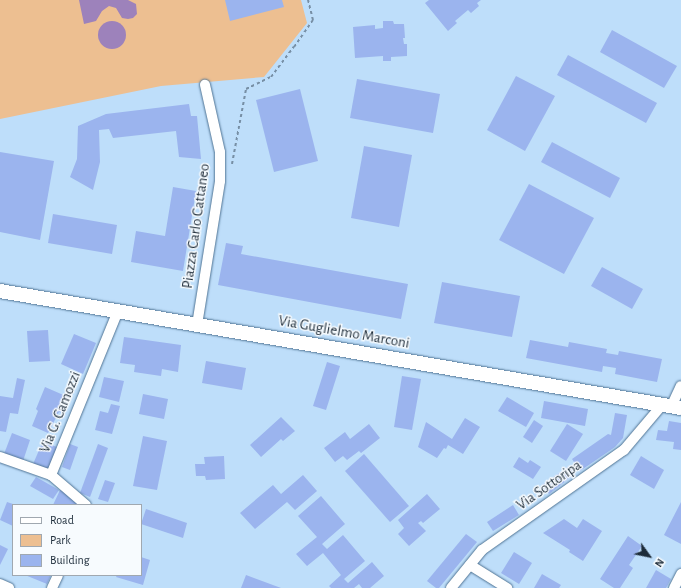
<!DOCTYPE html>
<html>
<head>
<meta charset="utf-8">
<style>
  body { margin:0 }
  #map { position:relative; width:681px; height:588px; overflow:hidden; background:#bedefa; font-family:"Alegreya Sans",sans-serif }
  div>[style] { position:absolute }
  .green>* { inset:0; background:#edbf91 }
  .water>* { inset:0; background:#9d82bb }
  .round { border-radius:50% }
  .building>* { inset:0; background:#9bb4ee }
  .path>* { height:2px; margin-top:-1px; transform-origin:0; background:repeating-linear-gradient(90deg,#778fa5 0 3px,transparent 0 6px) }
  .roads { filter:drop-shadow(0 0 1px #507494) drop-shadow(0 0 1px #507494) }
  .street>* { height:10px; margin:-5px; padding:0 5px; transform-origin:5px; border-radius:5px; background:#fff }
  .secondary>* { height:14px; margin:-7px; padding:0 7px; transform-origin:7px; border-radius:7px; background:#fff }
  span { translate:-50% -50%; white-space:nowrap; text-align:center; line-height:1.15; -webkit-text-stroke:3px #f7fbfe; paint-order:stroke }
  .street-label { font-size:15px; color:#1d2c3a }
  .legend { position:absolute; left:12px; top:504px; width:130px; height:72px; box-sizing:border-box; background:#f7fbfe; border:1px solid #a0a8b0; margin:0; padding:5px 7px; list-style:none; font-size:12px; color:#1d2c3a }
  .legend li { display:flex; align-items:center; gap:8px; height:20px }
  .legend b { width:20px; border:1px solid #a0a8b0 }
  .north { position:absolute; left:629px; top:536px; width:40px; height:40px; -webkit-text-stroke:3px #f7fbfe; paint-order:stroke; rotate:123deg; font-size:11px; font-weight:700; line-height:16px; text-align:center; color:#1d2c3a }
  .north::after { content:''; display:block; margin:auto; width:14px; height:18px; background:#1d2c3a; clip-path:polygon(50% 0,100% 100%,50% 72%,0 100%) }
</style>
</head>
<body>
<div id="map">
  <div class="green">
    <div style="clip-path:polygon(0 0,301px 0,307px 23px,264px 77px,161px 86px,0 119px)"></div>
  </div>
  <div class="water">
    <div style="clip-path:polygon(79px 0,128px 0,136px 4px,137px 14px,133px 18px,128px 19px,122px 18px,116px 8px,109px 6px,102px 11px,96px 21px,84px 24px)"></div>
    <div class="round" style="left:98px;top:21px;width:28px;height:28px"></div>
  </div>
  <div class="building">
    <div style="clip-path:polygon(225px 0,282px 0,284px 7px,230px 21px)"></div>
    <div style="clip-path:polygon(429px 0,481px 0,477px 3px,479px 6px,471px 13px,468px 10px,455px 21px,457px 23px,448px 31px,425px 3px)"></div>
    <div style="clip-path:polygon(383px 21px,393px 21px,394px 24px,404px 24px,405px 38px,403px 38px,404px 44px,407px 44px,407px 56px,391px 57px,391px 61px,383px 61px,383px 56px,355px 58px,353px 27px,375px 25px,375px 29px,383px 28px)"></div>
    <div style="clip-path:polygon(612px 30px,677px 66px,664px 88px,600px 52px)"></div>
    <div style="clip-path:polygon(568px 55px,657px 103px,646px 123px,557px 75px)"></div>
    <div style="clip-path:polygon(516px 76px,555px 96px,525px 151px,487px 130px)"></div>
    <div style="clip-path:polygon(357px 79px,440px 94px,433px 133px,350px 118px)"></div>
    <div style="clip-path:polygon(300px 89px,318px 161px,274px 172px,256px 100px)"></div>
    <div style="clip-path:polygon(189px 104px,191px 116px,197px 116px,201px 159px,179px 157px,176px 131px,113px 138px,109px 129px,99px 130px,100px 162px,93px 190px,70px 177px,77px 159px,78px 126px,106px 114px)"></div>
    <div style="clip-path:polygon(552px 142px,620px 178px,610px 198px,541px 162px)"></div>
    <div style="clip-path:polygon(364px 146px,412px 155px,399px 227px,351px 218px)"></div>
    <div style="clip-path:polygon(0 152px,54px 161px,40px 240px,0 232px)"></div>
    <div style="clip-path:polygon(529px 184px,594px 218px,564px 274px,499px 240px)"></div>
    <div style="clip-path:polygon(173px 187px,196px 191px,183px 271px,131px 262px,136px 231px,165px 236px)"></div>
    <div style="clip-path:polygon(53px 214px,117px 225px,112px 254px,48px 243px)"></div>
    <div style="clip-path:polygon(226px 243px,243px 246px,241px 254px,408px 284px,401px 319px,218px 285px)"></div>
    <div style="clip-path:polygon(602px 267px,643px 289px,632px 309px,591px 286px)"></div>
    <div style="clip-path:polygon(442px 282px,520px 296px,512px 337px,434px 323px)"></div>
    <div style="clip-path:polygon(48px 330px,50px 361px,29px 362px,27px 331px)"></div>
    <div style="clip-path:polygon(74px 334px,96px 343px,83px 374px,61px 364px)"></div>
    <div style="clip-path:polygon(124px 337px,181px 345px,178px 372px,162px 369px,161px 376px,134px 372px,135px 365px,120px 363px)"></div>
    <div style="clip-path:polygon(530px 340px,568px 347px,569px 342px,607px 349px,606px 353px,618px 355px,619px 351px,662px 359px,657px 382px,615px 374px,616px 368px,603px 366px,602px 372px,526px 358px)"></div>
    <div style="clip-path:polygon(206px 361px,246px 368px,242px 390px,202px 383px)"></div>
    <div style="clip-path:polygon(327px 362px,340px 366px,326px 410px,313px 406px)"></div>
    <div style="clip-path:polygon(402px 376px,421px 379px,412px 430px,394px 427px)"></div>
    <div style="clip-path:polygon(104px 377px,124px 381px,119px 402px,99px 397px)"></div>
    <div style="clip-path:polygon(17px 378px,25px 380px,18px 414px,10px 413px,6px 432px,0 431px,0 396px,13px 398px)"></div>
    <div style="clip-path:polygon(45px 387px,68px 397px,61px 413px,59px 412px,48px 433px,32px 426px,38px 411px,36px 409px)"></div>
    <div style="clip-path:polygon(143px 394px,168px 399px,164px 419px,139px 414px)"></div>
    <div style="clip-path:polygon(507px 397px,534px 413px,526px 427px,498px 411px)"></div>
    <div style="clip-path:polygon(544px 401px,588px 409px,585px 426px,541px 418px)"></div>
    <div style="clip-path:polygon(111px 404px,120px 406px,112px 434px,95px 430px,100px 411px,108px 413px)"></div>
    <div style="clip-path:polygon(615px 413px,627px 415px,623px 438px,615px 447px,580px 471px,572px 459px,608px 434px,611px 435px)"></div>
    <div style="clip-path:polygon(281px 417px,295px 431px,283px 441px,281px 439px,261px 457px,250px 445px)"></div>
    <div style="clip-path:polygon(465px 418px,480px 427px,463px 454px,448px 445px,446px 449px,444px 448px,437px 458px,418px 447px,426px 422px,452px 439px)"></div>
    <div style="clip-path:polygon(534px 420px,543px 426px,532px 443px,523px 437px)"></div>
    <div style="clip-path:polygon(669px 421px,681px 423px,681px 450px,673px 449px,674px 442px,656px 440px,658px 430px,667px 431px)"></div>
    <div style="clip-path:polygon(369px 424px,380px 438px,361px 453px,359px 451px,347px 460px,343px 456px,335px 462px,324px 448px,345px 432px,350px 439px)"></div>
    <div style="clip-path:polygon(567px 424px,583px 434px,566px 461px,550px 451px)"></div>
    <div style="clip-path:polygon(12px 433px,30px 440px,23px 461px,4px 454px)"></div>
    <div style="clip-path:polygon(143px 436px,167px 441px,157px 490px,133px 486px)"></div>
    <div style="clip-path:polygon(43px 441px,59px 448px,49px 471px,33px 464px)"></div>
    <div style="clip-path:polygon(70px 444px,78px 447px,70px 470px,62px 467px)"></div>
    <div style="clip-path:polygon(98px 444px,108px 448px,90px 497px,80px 493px)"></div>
    <div style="clip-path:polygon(364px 454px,409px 506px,390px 522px,345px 471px)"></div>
    <div style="clip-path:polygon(224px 456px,225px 479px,206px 480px,205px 476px,196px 476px,195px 464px,205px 464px,204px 457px)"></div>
    <div style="clip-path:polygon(641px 456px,664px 470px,654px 489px,630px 475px)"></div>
    <div style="clip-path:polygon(519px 457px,528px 463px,530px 460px,541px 467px,533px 479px,513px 467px)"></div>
    <div style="clip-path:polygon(569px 466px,575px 474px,549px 494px,542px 485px)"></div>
    <div style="clip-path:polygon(303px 475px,317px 491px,295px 510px,287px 502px,255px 529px,240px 513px,273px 485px,281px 494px)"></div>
    <div style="clip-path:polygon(36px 477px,59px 490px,53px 499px,30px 486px)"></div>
    <div style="clip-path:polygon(105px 480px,115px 483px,108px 502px,98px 499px)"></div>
    <div style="clip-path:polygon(60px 490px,68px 494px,82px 505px,53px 505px)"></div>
    <div style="clip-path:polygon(427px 494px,440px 509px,423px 523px,421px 521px,418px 523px,426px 531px,409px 546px,398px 534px,404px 528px,398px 520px)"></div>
    <div style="clip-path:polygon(321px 496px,345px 524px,322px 544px,327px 549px,343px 535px,365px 561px,344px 579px,348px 583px,372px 562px,384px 576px,370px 588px,362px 588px,359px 584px,354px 588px,331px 588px,329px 586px,341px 575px,323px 553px,307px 566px,296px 554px,317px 537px,298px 516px)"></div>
    <div style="clip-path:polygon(7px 502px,13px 504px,13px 526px,0 520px)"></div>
    <div style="clip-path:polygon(681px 502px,681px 544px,664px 535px)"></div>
    <div style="clip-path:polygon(513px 505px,519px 515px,493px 531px,487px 522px)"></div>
    <div style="clip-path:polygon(146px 509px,187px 523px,183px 538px,141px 524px)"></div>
    <div style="clip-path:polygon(564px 519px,577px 528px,583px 519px,602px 531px,583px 561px,569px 552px,570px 550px,543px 533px)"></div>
    <div style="clip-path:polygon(466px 534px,477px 542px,439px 588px,436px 588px,427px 581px)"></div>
    <div style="clip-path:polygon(628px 536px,642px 546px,629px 565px,633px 568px,620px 588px,614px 588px,600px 579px)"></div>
    <div style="clip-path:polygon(0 545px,8px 549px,0 565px)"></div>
    <div style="clip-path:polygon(514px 552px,532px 563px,519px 584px,501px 573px)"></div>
    <div style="clip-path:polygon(141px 557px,150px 560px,143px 585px,116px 577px,117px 575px,141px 575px)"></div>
    <div style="clip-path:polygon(656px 570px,671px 579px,666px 588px,646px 588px)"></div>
    <div style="clip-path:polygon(542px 574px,561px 585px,559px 588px,534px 588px)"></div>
    <div style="clip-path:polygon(25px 575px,51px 575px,47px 584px)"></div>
    <div style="clip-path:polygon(246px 575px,281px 588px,241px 588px)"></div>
  </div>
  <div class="path">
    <div style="left:232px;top:164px;width:76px;rotate:-79.4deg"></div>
    <div style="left:246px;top:89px;width:28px;rotate:-26deg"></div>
    <div style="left:271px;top:77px;width:38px;rotate:-53deg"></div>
    <div style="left:294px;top:47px;width:33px;rotate:-55deg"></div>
    <div style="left:313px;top:20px;width:21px;rotate:-104deg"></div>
  </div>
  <div class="roads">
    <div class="street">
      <div style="left:197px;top:325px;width:146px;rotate:-80.9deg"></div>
      <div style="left:220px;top:181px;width:29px;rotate:-90deg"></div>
      <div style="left:220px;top:152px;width:69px;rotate:-102.6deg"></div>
      <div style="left:671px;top:407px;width:23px;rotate:-65deg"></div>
      <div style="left:0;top:457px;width:54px;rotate:19.4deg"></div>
      <div style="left:51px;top:475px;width:46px;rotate:40.6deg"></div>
      <div style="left:51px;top:475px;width:177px;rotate:-67.8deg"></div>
      <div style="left:470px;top:565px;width:44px;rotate:31.9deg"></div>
      <div style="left:0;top:584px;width:10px;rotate:24deg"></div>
      <div style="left:52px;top:588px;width:14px;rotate:-65deg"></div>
      <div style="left:451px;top:588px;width:49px;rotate:-50.8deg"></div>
      <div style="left:482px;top:550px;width:174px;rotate:-35.2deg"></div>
      <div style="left:624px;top:450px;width:59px;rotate:-49.8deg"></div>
      <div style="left:674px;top:588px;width:16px;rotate:-63deg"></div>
    </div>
    <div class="secondary">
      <div style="left:0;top:291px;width:691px;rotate:9.75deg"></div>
    </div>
  </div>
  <div class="street-label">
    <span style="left:196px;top:226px;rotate:-82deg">Piazza Carlo Cattaneo</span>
    <span style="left:344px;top:332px;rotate:10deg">Via Guglielmo Marconi</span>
    <span style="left:60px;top:412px;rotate:-68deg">Via G. Camozzi</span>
    <span style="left:549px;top:485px;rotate:-35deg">Via Sottoripa</span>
  </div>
  <ul class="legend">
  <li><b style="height:5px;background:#fff"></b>Road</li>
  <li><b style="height:11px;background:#edbf91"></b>Park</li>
  <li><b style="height:11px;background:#9bb4ee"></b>Building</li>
  </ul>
  <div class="north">N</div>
</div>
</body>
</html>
